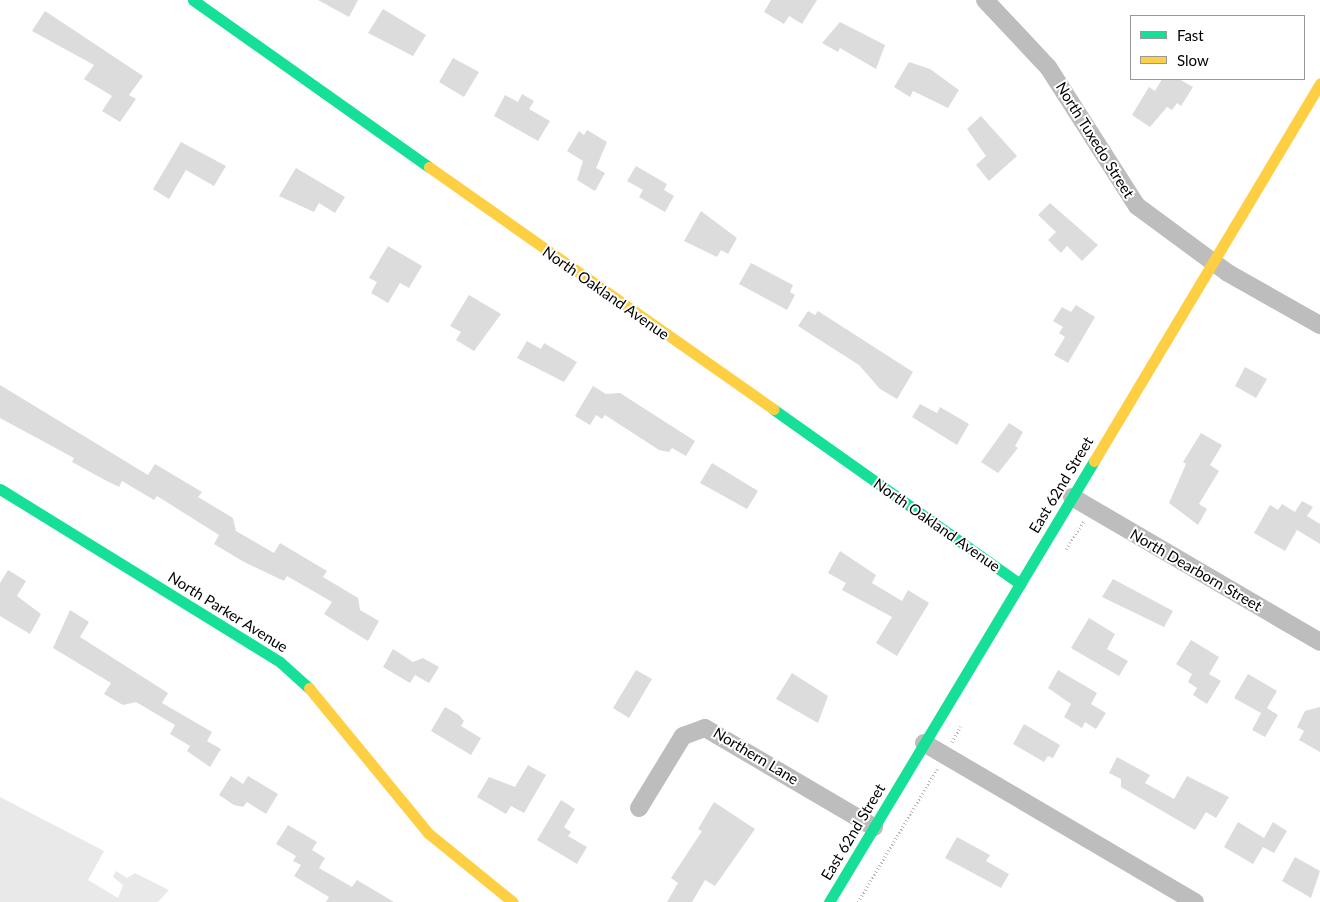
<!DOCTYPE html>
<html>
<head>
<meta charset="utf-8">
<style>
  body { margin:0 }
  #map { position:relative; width:1320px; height:902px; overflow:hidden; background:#fff; font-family:Lato,sans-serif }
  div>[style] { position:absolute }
  .green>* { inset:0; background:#e9e9e9 }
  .building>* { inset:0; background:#dcdcdc }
  .path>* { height:3px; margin-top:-1.5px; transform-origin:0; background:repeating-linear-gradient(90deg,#b8b8b8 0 1px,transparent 0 3.5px) }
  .street>* { height:18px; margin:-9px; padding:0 9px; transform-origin:9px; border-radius:9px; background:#bdbdbd }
  .fast>* { height:11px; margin:-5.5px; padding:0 5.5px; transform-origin:5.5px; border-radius:5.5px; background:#16e098 }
  .slow>* { height:11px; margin:-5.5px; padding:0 5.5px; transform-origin:5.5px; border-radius:5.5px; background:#ffcf43 }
  span { translate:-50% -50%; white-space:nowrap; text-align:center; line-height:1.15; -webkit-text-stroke:4px #fff; paint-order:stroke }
  .street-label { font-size:15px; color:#000 }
  .legend { position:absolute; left:1130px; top:15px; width:175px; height:65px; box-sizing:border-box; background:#fff; border:1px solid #999; margin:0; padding:6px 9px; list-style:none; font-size:15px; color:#000 }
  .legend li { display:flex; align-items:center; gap:10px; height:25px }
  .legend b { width:25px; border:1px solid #999 }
</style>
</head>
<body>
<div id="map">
  <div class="green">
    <div style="clip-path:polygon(0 797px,104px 851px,88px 880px,118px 898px,123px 885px,113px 877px,116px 871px,127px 878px,135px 873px,169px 890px,158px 902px,0 902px)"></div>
  </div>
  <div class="building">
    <div style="clip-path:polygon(318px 0,358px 0,349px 17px)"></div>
    <div style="clip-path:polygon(771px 0,817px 0,802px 24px,789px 16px,784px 24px,764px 12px)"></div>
    <div style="clip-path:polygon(383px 9px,426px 35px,413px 56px,368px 33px)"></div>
    <div style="clip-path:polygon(45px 11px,143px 76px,129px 95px,136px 99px,120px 122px,102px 111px,112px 96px,84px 79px,94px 65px,32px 31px)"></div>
    <div style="clip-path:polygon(840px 22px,885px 45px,876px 69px,840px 48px,838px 52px,822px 43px)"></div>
    <div style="clip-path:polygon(453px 58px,479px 72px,464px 97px,439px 82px)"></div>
    <div style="clip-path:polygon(909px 62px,930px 69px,959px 90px,948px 108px,913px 91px,910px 97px,894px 87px)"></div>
    <div style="clip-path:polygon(1162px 79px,1179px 79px,1193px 87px,1181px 106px,1177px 103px,1172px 110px,1167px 107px,1150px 127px,1132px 115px,1149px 87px,1155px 91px)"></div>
    <div style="clip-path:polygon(522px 94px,534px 101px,529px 109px,550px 121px,538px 141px,494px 116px,505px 95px,518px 102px)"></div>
    <div style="clip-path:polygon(981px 116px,1017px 156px,989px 181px,976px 165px,986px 156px,967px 129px)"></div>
    <div style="clip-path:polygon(587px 130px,607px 142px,596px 168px,605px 173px,595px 191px,577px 180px,583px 161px,567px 151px,579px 131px,584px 135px)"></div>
    <div style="clip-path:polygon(181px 142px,226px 166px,214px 186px,186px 170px,169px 199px,153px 189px)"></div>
    <div style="clip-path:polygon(636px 166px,667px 184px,664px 190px,674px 196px,665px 212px,639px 197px,643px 190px,627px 181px)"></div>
    <div style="clip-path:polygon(296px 168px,345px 197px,335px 213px,319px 203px,314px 212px,279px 196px)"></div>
    <div style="clip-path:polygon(1050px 203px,1098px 245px,1082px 261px,1067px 246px,1061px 253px,1048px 240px,1056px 232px,1038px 215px)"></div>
    <div style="clip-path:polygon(701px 211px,737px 238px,728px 254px,721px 250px,717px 257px,684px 241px)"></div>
    <div style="clip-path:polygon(388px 246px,422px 266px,409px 288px,400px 283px,388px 303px,371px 293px,377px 282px,369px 278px)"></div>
    <div style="clip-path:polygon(751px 263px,793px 285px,790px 292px,795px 295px,787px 310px,739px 284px)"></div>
    <div style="clip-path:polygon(469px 295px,501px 314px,474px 351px,456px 340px,461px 332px,450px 326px)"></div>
    <div style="clip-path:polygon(1076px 305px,1095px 317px,1068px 363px,1054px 355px,1065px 337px,1059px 333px,1063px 327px,1053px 321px,1062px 307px,1071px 312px)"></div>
    <div style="clip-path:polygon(808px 311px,815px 315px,818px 311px,913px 372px,897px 399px,880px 389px,859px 365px,798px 326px)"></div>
    <div style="clip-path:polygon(527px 341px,541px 349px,544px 343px,577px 362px,564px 382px,517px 358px)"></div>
    <div style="clip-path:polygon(1245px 367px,1267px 379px,1256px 398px,1235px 386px)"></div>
    <div style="clip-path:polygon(0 385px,148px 475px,155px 464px,202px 492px,198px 497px,233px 518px,236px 531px,274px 553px,280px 543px,327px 571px,323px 577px,358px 598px,360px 610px,379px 621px,368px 641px,324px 614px,332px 602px,287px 576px,284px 581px,244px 562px,214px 544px,219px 535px,157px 496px,154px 500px,122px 481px,119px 487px,103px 479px,72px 462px,74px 458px,0 418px)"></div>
    <div style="clip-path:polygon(593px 386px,606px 394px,620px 393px,695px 441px,686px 456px,672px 448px,669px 452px,659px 450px,605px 415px,602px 419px,596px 415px,590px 425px,575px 416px)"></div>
    <div style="clip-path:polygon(920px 404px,937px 413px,940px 407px,969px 424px,957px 445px,912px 417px)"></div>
    <div style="clip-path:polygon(1009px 423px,1023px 432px,1015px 446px,1018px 448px,998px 473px,981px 462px)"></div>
    <div style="clip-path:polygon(1201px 433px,1222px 445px,1210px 465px,1219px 471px,1199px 504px,1207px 509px,1198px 525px,1169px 503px,1186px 464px,1183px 462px)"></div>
    <div style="clip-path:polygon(712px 463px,758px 491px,747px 509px,700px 483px)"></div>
    <div style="clip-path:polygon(1302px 501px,1313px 507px,1307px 516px,1320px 524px,1320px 544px,1297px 530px,1285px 551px,1254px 533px,1270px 505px,1278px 510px,1282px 504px,1295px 512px)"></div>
    <div style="clip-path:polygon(840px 551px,876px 575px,872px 583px,902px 601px,908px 590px,929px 603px,897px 656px,876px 643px,892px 617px,842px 590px,846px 583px,828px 573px)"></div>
    <div style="clip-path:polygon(8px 570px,26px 581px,17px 596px,41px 614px,30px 634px,0 616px,0 583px)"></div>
    <div style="clip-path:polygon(1113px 579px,1173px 611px,1164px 627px,1102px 597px)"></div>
    <div style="clip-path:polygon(70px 610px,89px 622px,80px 637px,168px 693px,162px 703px,212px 732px,207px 741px,221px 749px,210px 767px,187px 751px,190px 746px,170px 734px,175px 725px,136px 702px,123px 705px,104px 694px,111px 683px,53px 648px)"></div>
    <div style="clip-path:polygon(1089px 618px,1115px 634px,1107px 649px,1128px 661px,1119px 676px,1071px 648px)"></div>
    <div style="clip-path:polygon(1191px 640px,1219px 657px,1209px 674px,1221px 681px,1207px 704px,1193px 695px,1197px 688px,1188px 682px,1192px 674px,1176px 664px)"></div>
    <div style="clip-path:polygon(393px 649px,413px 662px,423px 658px,439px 667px,429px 683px,415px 675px,410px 683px,383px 667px)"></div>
    <div style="clip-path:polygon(636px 670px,652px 679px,629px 718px,613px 708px)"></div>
    <div style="clip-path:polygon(1058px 670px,1097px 693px,1091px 704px,1106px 713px,1096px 729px,1085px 722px,1082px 728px,1064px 717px,1071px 704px,1048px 688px)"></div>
    <div style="clip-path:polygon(792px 673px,828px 696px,818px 723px,776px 699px)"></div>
    <div style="clip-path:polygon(1248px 674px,1277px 691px,1267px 708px,1278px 715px,1265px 737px,1252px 730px,1261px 713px,1234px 698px)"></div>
    <div style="clip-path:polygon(445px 707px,459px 715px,464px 721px,461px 726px,481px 738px,471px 755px,431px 731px)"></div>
    <div style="clip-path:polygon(1320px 707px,1320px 752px,1299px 740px,1304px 731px,1297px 727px,1305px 711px)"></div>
    <div style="clip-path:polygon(1024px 724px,1060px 745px,1053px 758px,1048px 756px,1044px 762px,1013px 744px)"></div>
    <div style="clip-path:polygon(1117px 757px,1150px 775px,1145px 783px,1174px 799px,1187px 776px,1229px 797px,1216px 818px,1206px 812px,1195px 830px,1121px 787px,1121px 779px,1109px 773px)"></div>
    <div style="clip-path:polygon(528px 765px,546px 775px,524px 813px,511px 806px,506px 814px,477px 797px,489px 777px,515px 787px)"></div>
    <div style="clip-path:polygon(231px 776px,243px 784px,248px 776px,278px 794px,266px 814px,247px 802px,243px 807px,234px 805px,219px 795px)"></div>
    <div style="clip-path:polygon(561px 800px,575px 809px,564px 827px,571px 832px,568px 836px,587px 847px,577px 864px,537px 840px)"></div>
    <div style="clip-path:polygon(714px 802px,755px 829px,715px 886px,705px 880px,692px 902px,667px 902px,678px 883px,671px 878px,702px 831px,698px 829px)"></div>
    <div style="clip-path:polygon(1238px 822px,1264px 838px,1273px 822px,1287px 831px,1274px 853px,1263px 847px,1253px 864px,1224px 847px)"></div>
    <div style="clip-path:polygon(288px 825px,317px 842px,312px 850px,325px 858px,319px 868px,352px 887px,357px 880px,394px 902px,326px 902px,329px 897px,294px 876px,301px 865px,293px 861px,296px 856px,276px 844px)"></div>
    <div style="clip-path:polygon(957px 837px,990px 855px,986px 861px,1009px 874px,1001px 888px,945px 858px)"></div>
    <div style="clip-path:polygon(1295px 857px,1320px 871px,1311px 898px,1282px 881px)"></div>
  </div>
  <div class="path">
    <div style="left:1066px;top:549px;width:33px;rotate:-57deg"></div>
    <div style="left:952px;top:742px;width:18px;rotate:-61deg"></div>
    <div style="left:858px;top:902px;width:155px;rotate:-59.3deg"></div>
  </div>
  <div class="street">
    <div style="left:985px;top:0;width:92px;rotate:46.8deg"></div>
    <div style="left:1048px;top:67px;width:165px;rotate:57.4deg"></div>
    <div style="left:1137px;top:206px;width:113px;rotate:36.4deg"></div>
    <div style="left:1228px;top:273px;width:106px;rotate:29.5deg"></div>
    <div style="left:1072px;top:497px;width:287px;rotate:30.3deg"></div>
    <div style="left:924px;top:743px;width:314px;rotate:30.4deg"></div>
    <div style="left:639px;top:808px;width:84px;rotate:-58.6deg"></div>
    <div style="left:683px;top:736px;width:23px;rotate:-20deg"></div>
    <div style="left:705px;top:728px;width:196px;rotate:30.4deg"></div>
  </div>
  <div class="fast">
    <div style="left:193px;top:0;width:289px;rotate:35.3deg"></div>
    <div style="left:773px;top:409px;width:303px;rotate:35.3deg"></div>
    <div style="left:0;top:489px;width:329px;rotate:31.7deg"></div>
    <div style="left:280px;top:662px;width:39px;rotate:42deg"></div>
    <div style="left:829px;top:902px;width:514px;rotate:-59deg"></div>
  </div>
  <div class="slow">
    <div style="left:429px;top:167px;width:421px;rotate:35.1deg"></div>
    <div style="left:1094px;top:461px;width:440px;rotate:-59.1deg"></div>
    <div style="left:309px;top:688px;width:188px;rotate:50.6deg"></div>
    <div style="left:428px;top:833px;width:109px;rotate:39.1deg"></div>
  </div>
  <div class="street-label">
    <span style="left:1095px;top:140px;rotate:58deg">North Tuxedo Street</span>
    <span style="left:606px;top:293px;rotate:35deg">North Oakland Avenue</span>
    <span style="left:1061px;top:485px;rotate:-59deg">East 62nd Street</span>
    <span style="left:937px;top:525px;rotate:35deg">North Oakland Avenue</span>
    <span style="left:1196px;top:570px;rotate:30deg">North Dearborn Street</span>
    <span style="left:228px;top:612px;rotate:32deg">North Parker Avenue</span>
    <span style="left:756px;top:756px;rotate:31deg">Northern Lane</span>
    <span style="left:853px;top:832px;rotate:-59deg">East 62nd Street</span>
  </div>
  <ul class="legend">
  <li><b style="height:6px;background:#16e098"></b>Fast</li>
  <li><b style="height:6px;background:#ffcf43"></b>Slow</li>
  </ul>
</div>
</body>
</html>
